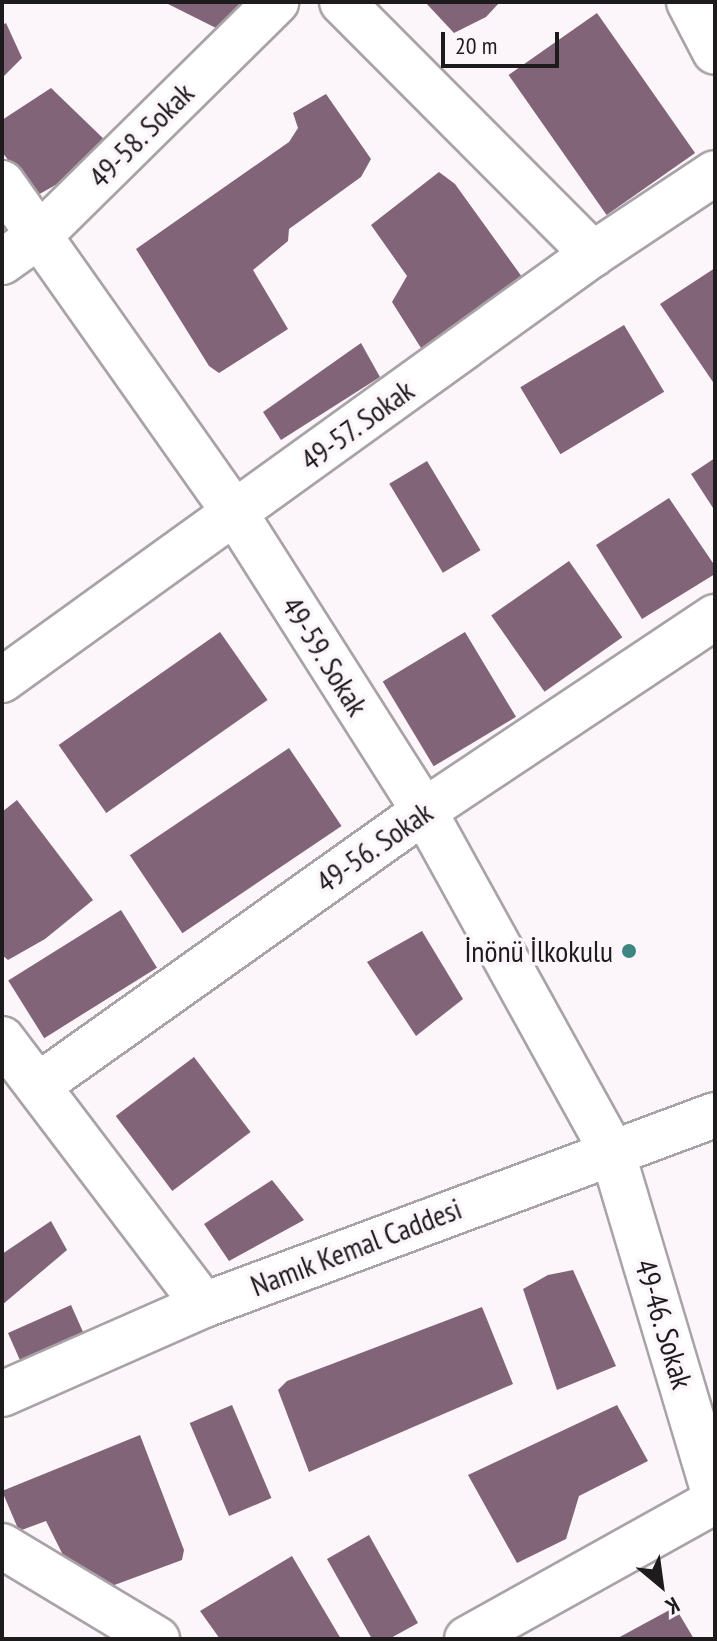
<!DOCTYPE html>
<meta charset="utf-8">
<style>
body{margin:0}
#map{position:relative;width:717px;height:1641px;overflow:hidden;background:#fcf6fa;font-family:"PT Sans Narrow",sans-serif}
div>[style]{position:absolute}
.building>*{inset:0;background:#826478;transform-origin:0 0}
.roads{filter:drop-shadow(2px 0 #a9a3a7) drop-shadow(-2px 0 #a9a3a7) drop-shadow(0 2px #a9a3a7) drop-shadow(0 -2px #a9a3a7)}
.street>*{height:44px;margin:-22px;padding:0 22px;transform-origin:22px;border-radius:22px;background:#fff}
.secondary>*{height:44px;margin:-22px;padding:0 22px;transform-origin:22px;border-radius:22px;background:#fff}
.dots>*{width:22px;height:22px;translate:-50% -50%;box-sizing:border-box;border:4px solid #fcf6fa;border-radius:50%}
span{translate:-50% -50%;white-space:nowrap;text-align:center;line-height:1.15;-webkit-text-stroke:7px #fcf6fa;paint-order:stroke}
.street-label{font-size:30px;color:#1e1b1d}
.poi-label{font-size:30px;color:#1e1b1d}
.right{translate:-100% -50%;text-align:right}
.frame{position:absolute;inset:0;border:4px solid #1e1b1d;pointer-events:none}
.north{position:absolute;left:621px;top:1545px;width:80px;height:80px;-webkit-text-stroke:6px #fcf6fa;paint-order:stroke;rotate:151deg;font-size:22px;font-weight:700;line-height:32px;text-align:center;color:#1e1b1d}
.north::after{content:'';display:block;margin:auto;width:28px;height:36px;background:#1e1b1d;clip-path:polygon(50% 0,100% 100%,50% 72%,0 100%)}
.scale{position:absolute;left:441px;top:32px;width:118px;height:36px;box-sizing:border-box;border:4px solid #1e1b1d;border-top:0;padding-left:10px;font-size:24px;line-height:28px;white-space:nowrap;color:#1e1b1d;-webkit-text-stroke:6px #fcf6fa;paint-order:stroke}
</style>
<div id="map">
<div class="building">
<i style="clip-path:polygon(164px 2px,237px 2px,240px 5px,237px 17px,220px 30px)"></i>
<i style="clip-path:polygon(425px 2px,500px 2px,486px 17px,454px 33px)"></i>
<i style="left:597px;top:13px;width:171px;height:108px;rotate:55deg"></i>
<i style="clip-path:polygon(6px 23px,22px 58px,2px 78px,2px 25px)"></i>
<i style="clip-path:polygon(51px 88px,110px 145px,84px 169px,36px 196px,2px 152px,2px 120px)"></i>
<i style="clip-path:polygon(326px 94px,371px 159px,361px 177px,289px 229px,288px 241px,253px 270px,288px 329px,219px 373px,209px 366px,136px 249px,289px 142px,298px 128px,293px 113px)"></i>
<i style="clip-path:polygon(439px 172px,455px 184px,522px 277px,468px 324px,421px 348px,392px 302px,407px 276px,371px 225px)"></i>
<i style="clip-path:polygon(715px 268px,715px 385px,660px 304px)"></i>
<i style="left:624px;top:325px;width:78px;height:121px;rotate:59deg"></i>
<i style="clip-path:polygon(361px 343px,380px 377px,281px 440px,263px 412px)"></i>
<i style="clip-path:polygon(715px 458px,715px 511px,691px 474px)"></i>
<i style="left:427px;top:461px;width:104px;height:44px;rotate:59deg"></i>
<i style="clip-path:polygon(669px 498px,715px 566px,715px 574px,642px 619px,596px 545px)"></i>
<i style="left:569px;top:561px;width:93px;height:95px;rotate:55deg"></i>
<i style="left:220px;top:632px;width:83px;height:197px;rotate:55deg"></i>
<i style="left:465px;top:632px;width:99px;height:96px;rotate:59deg"></i>
<i style="left:289px;top:748px;width:94px;height:192px;rotate:56deg"></i>
<i style="clip-path:polygon(17px 800px,93px 900px,45px 939px,8px 960px,2px 955px,2px 812px)"></i>
<i style="left:121px;top:910px;width:68px;height:133px;rotate:58deg"></i>
<i style="clip-path:polygon(422px 931px,463px 999px,416px 1036px,367px 962px)"></i>
<i style="left:194px;top:1057px;width:94px;height:98px;rotate:53deg"></i>
<i style="clip-path:polygon(272px 1180px,304px 1220px,229px 1261px,204px 1224px)"></i>
<i style="clip-path:polygon(51px 1221px,67px 1250px,2px 1305px,2px 1254px)"></i>
<i style="clip-path:polygon(573px 1270px,616px 1366px,557px 1390px,523px 1289px,548px 1275px)"></i>
<i style="left:71px;top:1305px;width:34px;height:69px;rotate:66deg"></i>
<i style="clip-path:polygon(482px 1307px,513px 1384px,309px 1472px,278px 1390px,287px 1381px)"></i>
<i style="left:232px;top:1405px;width:101px;height:46px;rotate:67deg"></i>
<i style="clip-path:polygon(617px 1405px,648px 1461px,579px 1496px,566px 1539px,517px 1563px,468px 1475px)"></i>
<i style="clip-path:polygon(140px 1435px,184px 1550px,182px 1560px,109px 1587px,63px 1555px,46px 1521px,19px 1531px,2px 1491px)"></i>
<i style="clip-path:polygon(369px 1535px,418px 1623px,389px 1639px,372px 1639px,327px 1559px)"></i>
<i style="clip-path:polygon(292px 1556px,341px 1639px,220px 1639px,200px 1611px)"></i>
<i style="clip-path:polygon(675px 1607px,694px 1639px,616px 1639px)"></i>
</div>
<div class="roads">
<div class="street">
<i style="left:342px;top:2px;width:356px;rotate:45.1deg"></i>
<i style="left:2px;top:183px;width:404px;rotate:54.8deg"></i>
<i style="left:235px;top:513px;width:353px;rotate:57.6deg"></i>
<i style="left:424px;top:811px;width:389px;rotate:61.1deg"></i>
<i style="left:612px;top:1151px;width:361px;rotate:73.4deg"></i>
<i style="left:2px;top:262px;width:47px;rotate:-35.4deg"></i>
<i style="left:40px;top:235px;width:332px;rotate:-44.6deg"></i>
<i style="left:2px;top:680px;width:729px;rotate:-35.78deg"></i>
<i style="left:593px;top:254px;width:146px;rotate:-33.6deg"></i>
<i style="left:2px;top:1039px;width:334px;rotate:52.8deg"></i>
<i style="left:39px;top:1085px;width:473px;rotate:-35.4deg"></i>
<i style="left:424px;top:811px;width:350px;rotate:-33.7deg"></i>
<i style="left:2px;top:1394px;width:221px;rotate:-23.8deg"></i>
<i style="left:204px;top:1305px;width:545px;rotate:-20.4deg"></i>
<i style="left:2px;top:1546px;width:181px;rotate:31deg"></i>
<i style="left:467px;top:1639px;width:284px;rotate:-29.1deg"></i>
</div>
<div class="secondary">
<i style="left:689px;top:2px;width:56px;rotate:62.5deg"></i>
</div>
</div>
<div class="dots">
<i style="left:629px;top:951px;background:#3d8580"></i>
</div>
<div class="street-label">
<span style="left:141px;top:135px;rotate:-45deg">49-58. Sokak</span>
<span style="left:357px;top:425px;rotate:-36deg">49-57. Sokak</span>
<span style="left:325px;top:656px;rotate:58deg">49-59. Sokak</span>
<span style="left:374px;top:847px;rotate:-35deg">49-56. Sokak</span>
<span style="left:356px;top:1247px;rotate:-21deg">Namık Kemal Caddesi</span>
<span style="left:664px;top:1324px;rotate:73deg">49-46. Sokak</span>
</div>
<div class="poi-label">
<span class="right" style="left:613px;top:951px">İnönü İlkokulu</span>
</div>
<div class="frame"></div>
<div class="north">K</div>
<div class="scale">20 m</div>
</div>
